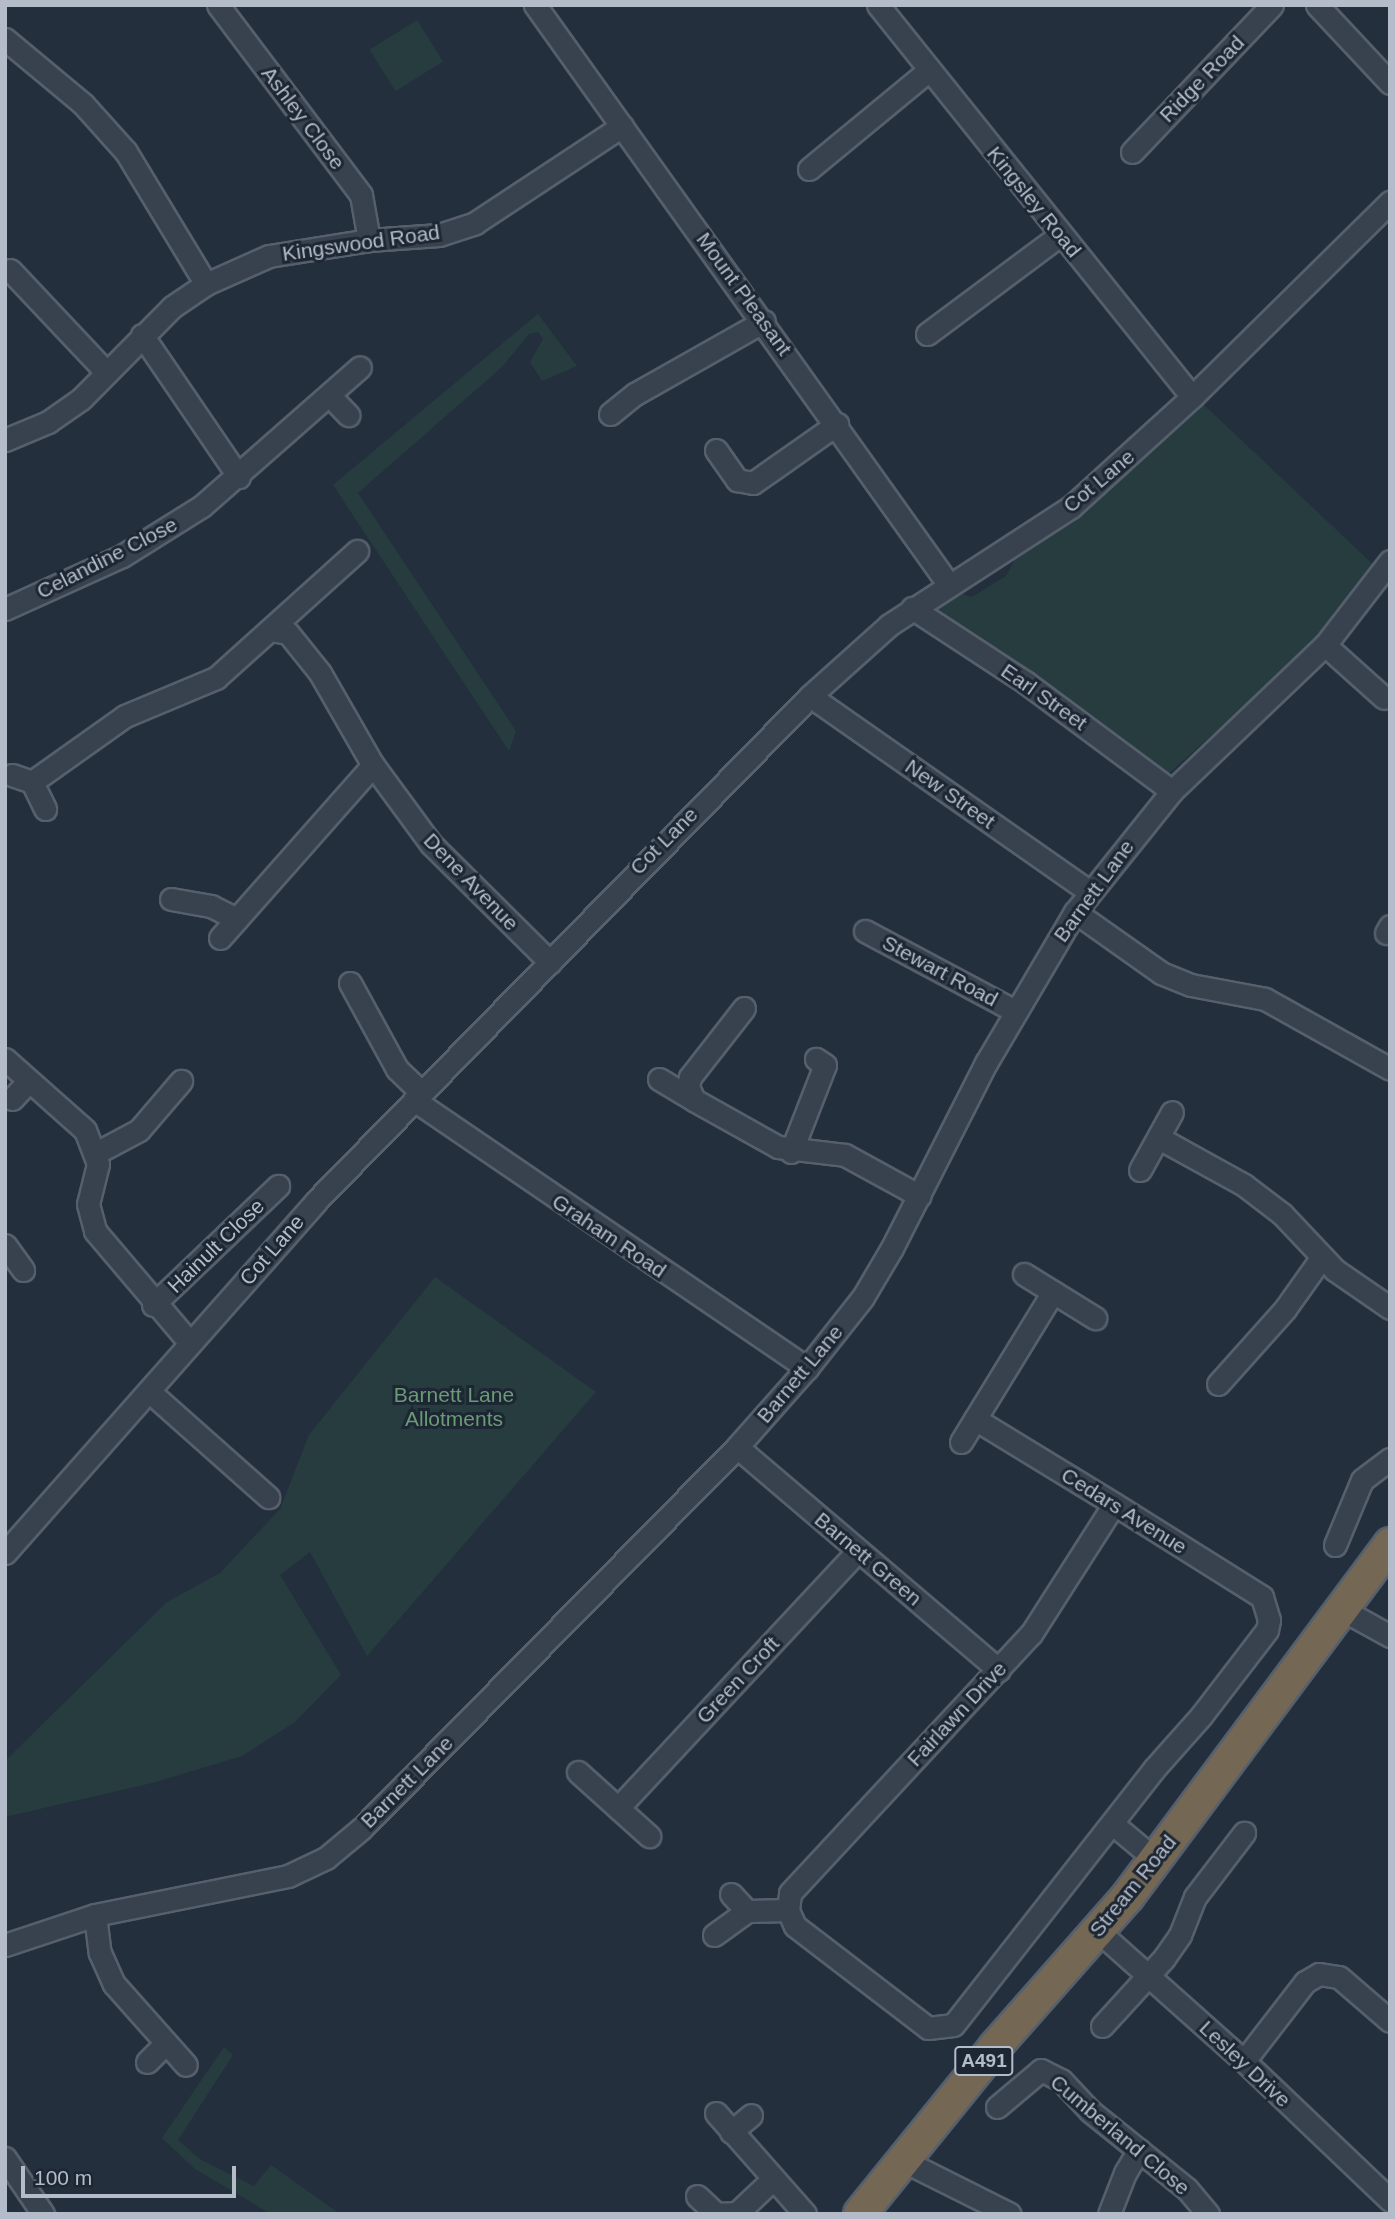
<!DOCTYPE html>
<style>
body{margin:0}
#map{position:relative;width:1395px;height:2219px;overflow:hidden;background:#242f3e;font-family:Helvetica,sans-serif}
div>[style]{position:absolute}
.green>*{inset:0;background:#263c3f;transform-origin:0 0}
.roads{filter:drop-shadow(2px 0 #565f6c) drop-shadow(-2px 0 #565f6c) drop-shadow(0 2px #565f6c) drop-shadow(0 -2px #565f6c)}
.minor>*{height:21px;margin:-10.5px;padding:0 10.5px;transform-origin:10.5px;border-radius:10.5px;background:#38414e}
.highway>*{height:32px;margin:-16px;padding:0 16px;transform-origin:16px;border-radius:16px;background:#746855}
span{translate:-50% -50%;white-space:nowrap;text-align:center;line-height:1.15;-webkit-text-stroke:6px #1d2633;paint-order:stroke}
.shield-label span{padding:2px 5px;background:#1d2633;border:2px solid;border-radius:5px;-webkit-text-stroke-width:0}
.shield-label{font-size:19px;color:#b4bcc9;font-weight:700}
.street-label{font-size:21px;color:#b4bcc9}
.park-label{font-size:21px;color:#6b9a76}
.frame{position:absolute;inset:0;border:7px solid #b4bcc9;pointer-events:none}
.scale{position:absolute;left:21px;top:2166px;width:215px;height:32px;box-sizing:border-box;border:4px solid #b4bcc9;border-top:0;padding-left:9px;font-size:21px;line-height:24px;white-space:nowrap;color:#b4bcc9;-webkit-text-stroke:5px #1d2633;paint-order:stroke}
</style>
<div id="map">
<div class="green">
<i style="left:417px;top:20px;width:49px;height:56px;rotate:58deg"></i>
<i style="clip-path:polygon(538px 314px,577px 366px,542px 381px,530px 362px,543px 339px,538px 332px,529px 334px,502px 367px,358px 493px,516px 731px,509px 751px,333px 485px)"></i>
<i style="clip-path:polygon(1203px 404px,1378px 569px,1336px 624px,1166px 776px,929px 609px,957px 592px,972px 597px,1006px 576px,1018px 554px,1079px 513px)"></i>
<i style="clip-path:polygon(435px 1277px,596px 1392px,367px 1656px,310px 1552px,280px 1575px,341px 1675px,295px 1722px,242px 1756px,152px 1783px,5px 1817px,5px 1761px,167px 1602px,220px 1573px,280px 1509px,309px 1435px)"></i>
<i style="clip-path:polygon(224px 2047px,233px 2055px,178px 2140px,201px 2160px,254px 2186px,271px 2165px,340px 2214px,271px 2214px,195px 2169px,162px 2138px)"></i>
</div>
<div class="roads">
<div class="minor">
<i style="left:218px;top:5px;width:238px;rotate:53deg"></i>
<i style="left:361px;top:195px;width:46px;rotate:79.9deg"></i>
<i style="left:535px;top:5px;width:713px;rotate:54.48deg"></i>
<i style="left:878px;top:5px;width:502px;rotate:51.3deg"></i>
<i style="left:1317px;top:5px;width:107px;rotate:46.9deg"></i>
<i style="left:5px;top:39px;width:102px;rotate:39.8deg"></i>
<i style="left:83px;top:104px;width:64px;rotate:48.1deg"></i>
<i style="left:126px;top:152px;width:154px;rotate:58.8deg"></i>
<i style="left:1132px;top:152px;width:203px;rotate:-46.4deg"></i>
<i style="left:809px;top:169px;width:156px;rotate:-39.5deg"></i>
<i style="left:10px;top:270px;width:141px;rotate:46.7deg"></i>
<i style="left:927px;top:334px;width:166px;rotate:-36.7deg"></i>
<i style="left:142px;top:335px;width:172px;rotate:55.7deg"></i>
<i style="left:329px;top:395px;width:28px;rotate:46deg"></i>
<i style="left:610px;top:414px;width:32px;rotate:-39deg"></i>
<i style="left:635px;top:394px;width:148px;rotate:-29.5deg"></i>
<i style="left:5px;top:440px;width:47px;rotate:-22.7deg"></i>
<i style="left:48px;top:422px;width:40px;rotate:-34.9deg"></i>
<i style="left:81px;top:399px;width:129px;rotate:-45.3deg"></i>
<i style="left:172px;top:307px;width:41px;rotate:-34.1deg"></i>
<i style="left:206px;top:284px;width:69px;rotate:-24deg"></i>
<i style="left:269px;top:256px;width:101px;rotate:-9.1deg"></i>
<i style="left:369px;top:240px;width:70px;rotate:-4.1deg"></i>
<i style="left:439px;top:235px;width:38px;rotate:-18deg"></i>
<i style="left:475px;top:223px;width:176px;rotate:-33.4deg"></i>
<i style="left:716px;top:450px;width:37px;rotate:55deg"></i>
<i style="left:737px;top:480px;width:16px;rotate:11deg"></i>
<i style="left:753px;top:483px;width:103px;rotate:-35.1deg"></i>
<i style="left:912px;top:608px;width:135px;rotate:33.2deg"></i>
<i style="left:1025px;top:682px;width:183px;rotate:36.6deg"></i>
<i style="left:5px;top:609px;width:128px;rotate:-24.4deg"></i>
<i style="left:122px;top:556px;width:94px;rotate:-32deg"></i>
<i style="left:202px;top:506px;width:210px;rotate:-41.3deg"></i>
<i style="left:270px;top:630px;width:18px;rotate:9deg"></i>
<i style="left:288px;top:633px;width:51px;rotate:51.3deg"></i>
<i style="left:320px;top:673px;width:106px;rotate:60.1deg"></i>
<i style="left:373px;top:765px;width:98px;rotate:53.7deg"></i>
<i style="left:431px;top:844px;width:168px;rotate:44.8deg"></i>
<i style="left:1325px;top:645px;width:79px;rotate:41.9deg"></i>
<i style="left:810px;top:696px;width:342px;rotate:35deg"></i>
<i style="left:12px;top:775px;width:21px;rotate:19deg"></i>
<i style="left:32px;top:782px;width:114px;rotate:-35.4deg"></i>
<i style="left:125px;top:716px;width:99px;rotate:-22.7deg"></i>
<i style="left:216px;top:678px;width:190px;rotate:-42deg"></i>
<i style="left:32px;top:782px;width:30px;rotate:64deg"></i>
<i style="left:171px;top:899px;width:41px;rotate:9.9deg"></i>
<i style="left:211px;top:906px;width:29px;rotate:27deg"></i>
<i style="left:1075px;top:912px;width:105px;rotate:35.3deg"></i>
<i style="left:1161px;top:973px;width:32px;rotate:22deg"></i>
<i style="left:1191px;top:985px;width:75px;rotate:10.7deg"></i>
<i style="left:1265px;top:999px;width:143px;rotate:29.2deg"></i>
<i style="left:865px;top:931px;width:170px;rotate:28.1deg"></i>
<i style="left:1386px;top:933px;width:8px;rotate:-60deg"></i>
<i style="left:220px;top:938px;width:231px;rotate:-48.5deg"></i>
<i style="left:350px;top:983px;width:98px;rotate:61.3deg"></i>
<i style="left:397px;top:1069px;width:33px;rotate:44deg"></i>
<i style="left:744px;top:1008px;width:88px;rotate:128deg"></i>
<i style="left:690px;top:1077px;width:10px;rotate:101deg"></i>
<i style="left:688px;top:1087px;width:14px;rotate:65deg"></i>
<i style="left:694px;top:1100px;width:96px;rotate:29.2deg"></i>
<i style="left:778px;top:1147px;width:67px;rotate:6.8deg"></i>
<i style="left:845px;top:1155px;width:85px;rotate:28.7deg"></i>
<i style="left:5px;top:1059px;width:107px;rotate:41.6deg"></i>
<i style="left:85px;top:1130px;width:36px;rotate:69deg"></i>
<i style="left:98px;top:1164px;width:41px;rotate:104deg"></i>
<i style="left:88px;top:1204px;width:28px;rotate:75deg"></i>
<i style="left:95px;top:1231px;width:147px;rotate:49.7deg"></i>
<i style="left:659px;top:1079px;width:41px;rotate:31deg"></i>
<i style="left:12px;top:1099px;width:25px;rotate:-47deg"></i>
<i style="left:414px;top:1100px;width:476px;rotate:34.3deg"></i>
<i style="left:1159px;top:1138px;width:97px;rotate:28.9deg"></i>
<i style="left:1244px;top:1185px;width:48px;rotate:37.3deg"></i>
<i style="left:1282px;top:1214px;width:77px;rotate:46.6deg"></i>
<i style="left:1335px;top:1270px;width:67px;rotate:34.6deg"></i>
<i style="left:791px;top:1152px;width:93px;rotate:-68.7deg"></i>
<i style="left:825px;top:1065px;width:11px;rotate:-146deg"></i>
<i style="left:96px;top:1153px;width:49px;rotate:-28.1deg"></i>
<i style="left:139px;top:1130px;width:65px;rotate:-49.4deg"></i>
<i style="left:1140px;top:1170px;width:66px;rotate:-61.1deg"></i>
<i style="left:5px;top:1245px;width:31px;rotate:54deg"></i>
<i style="left:1024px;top:1274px;width:84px;rotate:31.8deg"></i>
<i style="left:153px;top:1305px;width:173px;rotate:-43.6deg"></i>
<i style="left:1218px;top:1384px;width:101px;rotate:-48.2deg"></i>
<i style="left:1285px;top:1309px;width:64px;rotate:-54.6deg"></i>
<i style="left:151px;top:1393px;width:157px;rotate:41.6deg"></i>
<i style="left:975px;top:1419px;width:163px;rotate:31.4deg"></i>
<i style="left:1114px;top:1504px;width:175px;rotate:32.1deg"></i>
<i style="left:1262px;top:1597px;width:24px;rotate:73deg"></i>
<i style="left:1269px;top:1620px;width:10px;rotate:101deg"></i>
<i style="left:1267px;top:1630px;width:108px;rotate:127.5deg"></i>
<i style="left:1201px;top:1716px;width:71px;rotate:131.6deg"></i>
<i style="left:1154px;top:1769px;width:325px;rotate:128.1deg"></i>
<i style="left:953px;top:2025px;width:25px;rotate:173deg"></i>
<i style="left:928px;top:2028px;width:168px;rotate:-142.5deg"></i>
<i style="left:795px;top:1926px;width:17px;rotate:-114deg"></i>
<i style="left:788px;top:1910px;width:17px;rotate:-83deg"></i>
<i style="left:790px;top:1893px;width:354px;rotate:-47.1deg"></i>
<i style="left:1031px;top:1634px;width:154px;rotate:-57.4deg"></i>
<i style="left:961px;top:1442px;width:176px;rotate:-58.5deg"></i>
<i style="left:737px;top:1447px;width:344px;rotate:40.4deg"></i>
<i style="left:1335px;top:1545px;width:70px;rotate:-67.4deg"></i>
<i style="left:1362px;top:1480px;width:35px;rotate:-37deg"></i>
<i style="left:5px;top:1553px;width:470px;rotate:-48.5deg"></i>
<i style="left:316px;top:1201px;width:706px;rotate:-45.63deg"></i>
<i style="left:810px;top:696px;width:106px;rotate:-41.9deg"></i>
<i style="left:889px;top:625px;width:217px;rotate:-33deg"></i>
<i style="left:1071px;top:507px;width:164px;rotate:-42.3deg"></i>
<i style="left:1192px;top:397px;width:278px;rotate:-44.6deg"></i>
<i style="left:1343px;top:1610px;width:54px;rotate:29deg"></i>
<i style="left:578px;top:1772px;width:96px;rotate:42deg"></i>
<i style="left:618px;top:1808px;width:352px;rotate:-47deg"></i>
<i style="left:1114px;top:1825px;width:55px;rotate:39.8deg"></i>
<i style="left:731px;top:1894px;width:23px;rotate:47deg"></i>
<i style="left:95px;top:1915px;width:38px;rotate:83deg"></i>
<i style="left:100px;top:1953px;width:34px;rotate:66deg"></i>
<i style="left:114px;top:1984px;width:108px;rotate:48.4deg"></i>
<i style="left:1098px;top:1931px;width:195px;rotate:41.7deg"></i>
<i style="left:1244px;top:2061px;width:202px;rotate:43.6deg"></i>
<i style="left:714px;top:1935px;width:41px;rotate:-36deg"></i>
<i style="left:747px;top:1911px;width:41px;rotate:-1.4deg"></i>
<i style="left:5px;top:1945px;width:95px;rotate:-18.4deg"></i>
<i style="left:95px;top:1915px;width:197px;rotate:-11.4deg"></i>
<i style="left:288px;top:1876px;width:42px;rotate:-25.3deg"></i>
<i style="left:326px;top:1858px;width:47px;rotate:-39.8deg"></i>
<i style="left:362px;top:1828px;width:535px;rotate:-45.45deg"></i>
<i style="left:737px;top:1447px;width:106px;rotate:-48.5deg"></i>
<i style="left:807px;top:1368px;width:90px;rotate:-51.7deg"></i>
<i style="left:863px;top:1297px;width:57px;rotate:-59.4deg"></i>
<i style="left:892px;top:1248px;width:208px;rotate:-63.1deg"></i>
<i style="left:986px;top:1063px;width:175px;rotate:-59.5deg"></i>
<i style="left:1075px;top:912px;width:155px;rotate:-51.3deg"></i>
<i style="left:1172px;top:791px;width:211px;rotate:-43.7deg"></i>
<i style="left:1325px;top:645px;width:106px;rotate:-52.3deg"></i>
<i style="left:1102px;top:2026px;width:92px;rotate:-47.6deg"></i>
<i style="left:1164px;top:1958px;width:28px;rotate:-55deg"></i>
<i style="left:1180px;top:1935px;width:41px;rotate:-68.5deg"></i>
<i style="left:1195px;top:1897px;width:81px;rotate:-52.6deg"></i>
<i style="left:1244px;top:2061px;width:100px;rotate:-52.3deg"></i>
<i style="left:1305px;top:1982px;width:16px;rotate:-30deg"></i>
<i style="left:1319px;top:1974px;width:20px;rotate:9deg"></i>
<i style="left:1339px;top:1977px;width:67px;rotate:40.8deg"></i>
<i style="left:147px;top:2062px;width:25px;rotate:-45deg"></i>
<i style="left:997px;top:2107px;width:57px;rotate:-40.1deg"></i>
<i style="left:1041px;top:2070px;width:22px;rotate:27deg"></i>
<i style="left:1061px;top:2080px;width:42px;rotate:46.9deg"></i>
<i style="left:1090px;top:2111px;width:124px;rotate:38.8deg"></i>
<i style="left:1187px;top:2189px;width:33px;rotate:50deg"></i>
<i style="left:716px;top:2113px;width:135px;rotate:48.6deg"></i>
<i style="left:731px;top:2132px;width:26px;rotate:-40deg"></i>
<i style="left:5px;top:2158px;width:68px;rotate:55.8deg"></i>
<i style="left:906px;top:2162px;width:116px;rotate:26.6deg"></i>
<i style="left:697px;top:2196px;width:23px;rotate:43deg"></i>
<i style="left:712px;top:2214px;width:25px;rotate:-2deg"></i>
<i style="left:737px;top:2213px;width:50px;rotate:-43.4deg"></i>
<i style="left:1109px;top:2214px;width:44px;rotate:-68.7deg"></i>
<i style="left:1125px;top:2173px;width:27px;rotate:-59deg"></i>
</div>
<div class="highway">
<i style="left:860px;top:2214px;width:215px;rotate:-51deg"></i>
<i style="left:995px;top:2047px;width:201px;rotate:-48.6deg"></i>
<i style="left:1128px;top:1896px;width:439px;rotate:-53.3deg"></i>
</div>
</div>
<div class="shield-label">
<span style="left:984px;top:2061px">A491</span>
</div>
<div class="street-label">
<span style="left:1202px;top:79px;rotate:-46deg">Ridge Road</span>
<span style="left:303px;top:118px;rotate:53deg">Ashley Close</span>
<span style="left:1034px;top:202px;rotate:51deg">Kingsley Road</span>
<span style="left:361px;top:243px;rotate:-8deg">Kingswood Road</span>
<span style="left:744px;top:294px;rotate:54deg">Mount Pleasant</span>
<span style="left:1099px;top:481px;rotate:-40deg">Cot Lane</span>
<span style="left:107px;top:558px;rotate:-27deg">Celandine Close</span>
<span style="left:1044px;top:697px;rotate:35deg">Earl Street</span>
<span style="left:950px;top:794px;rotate:35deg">New Street</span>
<span style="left:664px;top:841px;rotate:-45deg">Cot Lane</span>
<span style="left:471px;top:882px;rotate:46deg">Dene Avenue</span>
<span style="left:1094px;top:891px;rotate:-54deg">Barnett Lane</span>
<span style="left:940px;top:971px;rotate:28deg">Stewart Road</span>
<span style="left:609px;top:1236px;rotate:34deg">Graham Road</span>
<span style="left:216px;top:1246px;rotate:-44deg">Hainult Close</span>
<span style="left:272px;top:1250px;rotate:-49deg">Cot Lane</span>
<span style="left:800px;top:1374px;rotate:-50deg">Barnett Lane</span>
<span style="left:1124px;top:1511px;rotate:32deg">Cedars Avenue</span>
<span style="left:868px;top:1559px;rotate:40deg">Barnett Green</span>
<span style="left:738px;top:1680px;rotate:-47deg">Green Croft</span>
<span style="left:957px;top:1714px;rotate:-47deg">Fairlawn Drive</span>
<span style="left:407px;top:1782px;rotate:-45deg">Barnett Lane</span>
<span style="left:1133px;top:1886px;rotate:-51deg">Stream Road</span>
<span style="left:1245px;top:2064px;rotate:43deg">Lesley Drive</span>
<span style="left:1120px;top:2135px;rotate:40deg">Cumberland Close</span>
</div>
<div class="park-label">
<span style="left:454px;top:1407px">Barnett Lane<br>Allotments</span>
</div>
<div class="frame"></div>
<div class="scale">100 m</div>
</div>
